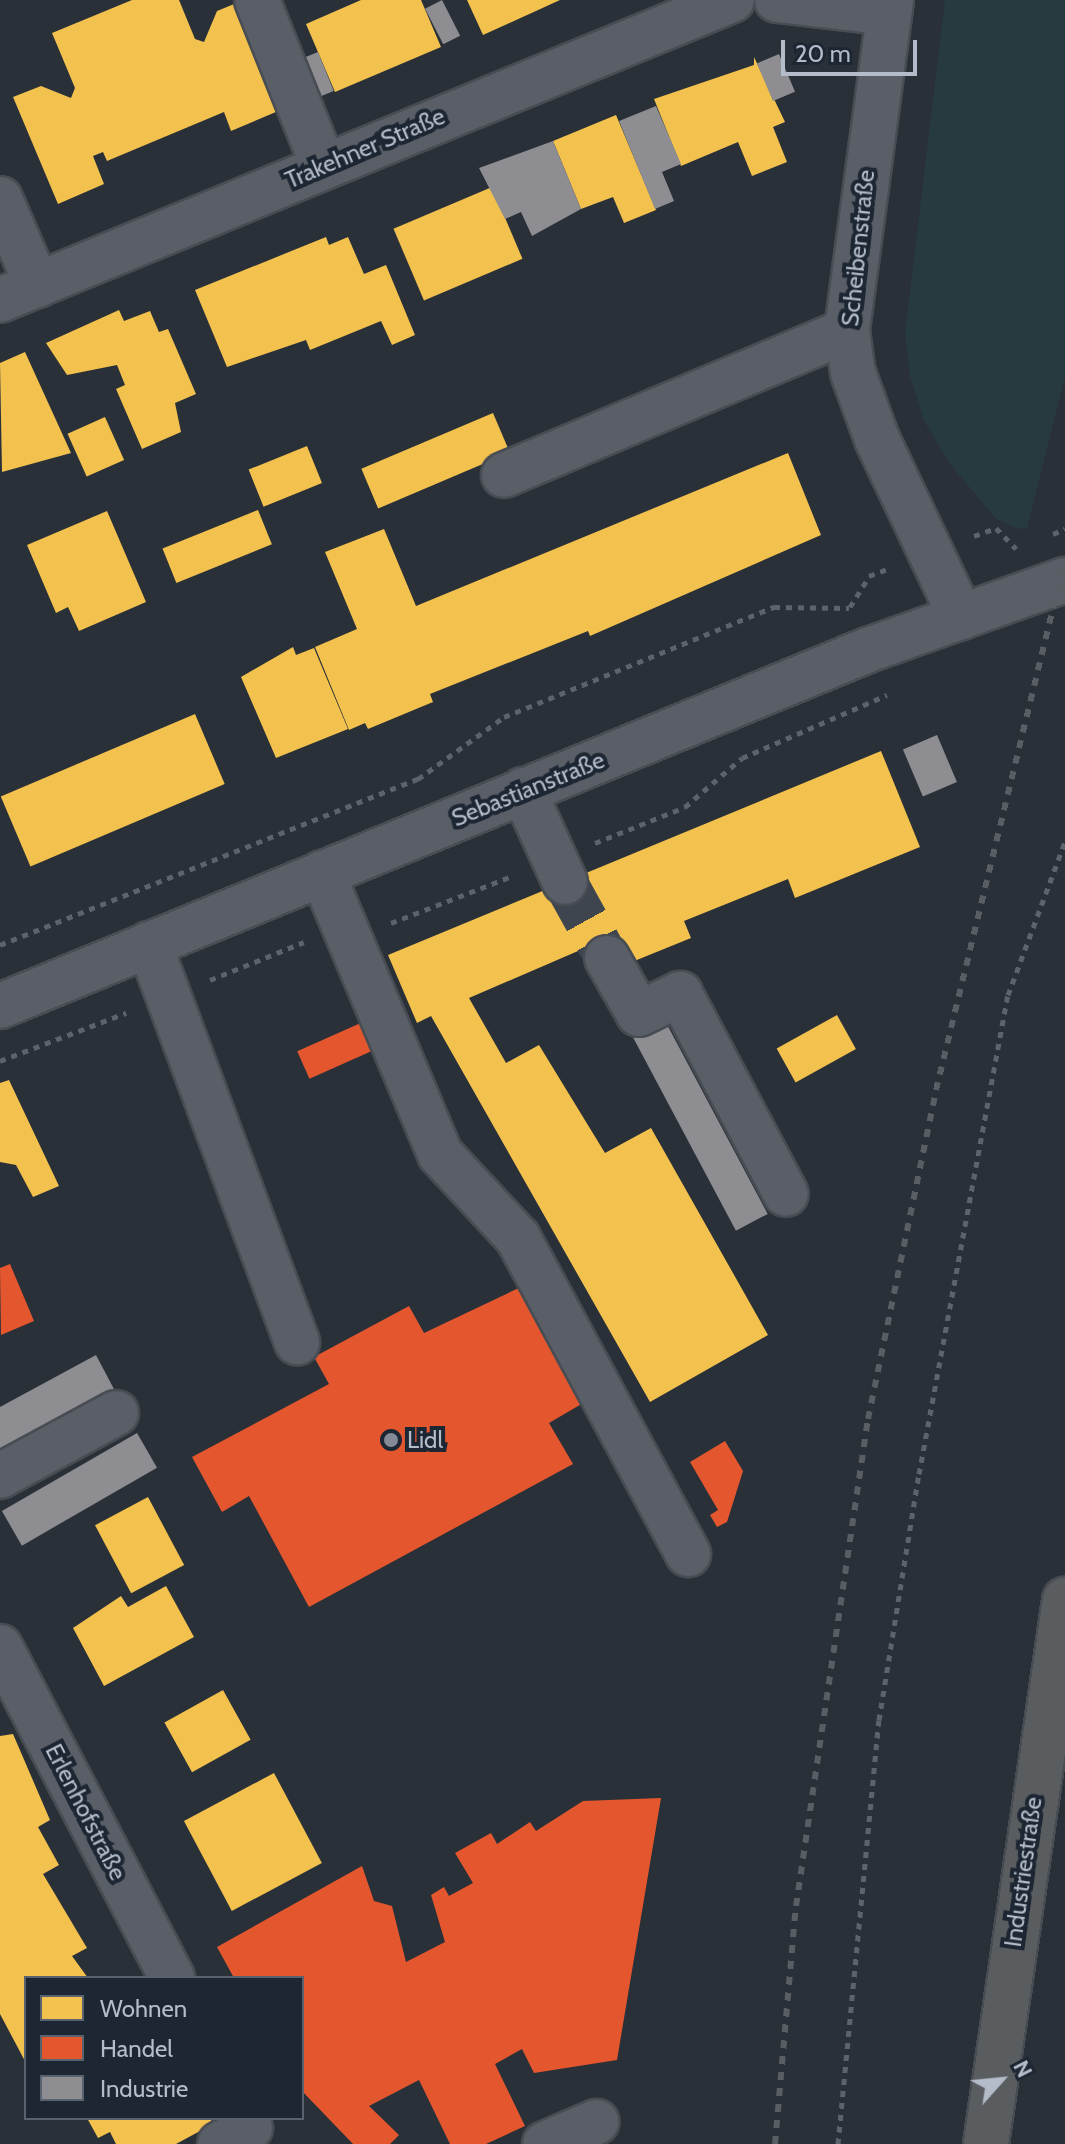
<!DOCTYPE html>
<meta charset="utf-8">
<style>
body{margin:0}
#map{position:relative;width:1065px;height:2144px;overflow:hidden;background:#2a3038;font-family:Cabin,sans-serif}
div>[style]{position:absolute}
.green>*{inset:0;background:#273a3e}
.homes>*{inset:0;background:#f2c14e;transform-origin:0 0}
.shops>*{inset:0;background:#e4572e;transform-origin:0 0}
.industry>*{inset:0;background:#8d8d92;transform-origin:0 0}
.minor-tunnel>*{height:44px;margin-top:-22px;transform-origin:0;background:repeating-linear-gradient(90deg,#3f454e 0 44px,transparent 0 66px)}
.path>*{height:5px;margin-top:-2.5px;transform-origin:0;background:repeating-linear-gradient(90deg,#5d636a 0 6px,transparent 0 12px)}
.roads{filter:drop-shadow(2px 0 #484c53) drop-shadow(-2px 0 #484c53) drop-shadow(0 2px #484c53) drop-shadow(0 -2px #484c53)}
.minor>*{height:44px;margin:-22px;padding:0 22px;transform-origin:22px;border-radius:22px;background:#5a5e66}
.highway>*{height:44px;margin:-22px;padding:0 22px;transform-origin:22px;border-radius:22px;background:#5a5d60}
.rail>*{height:6px;margin-top:-3px;transform-origin:0;background:repeating-linear-gradient(90deg,#595d64 0 8px,transparent 0 16px)}
.dots>*{width:22px;height:22px;translate:-50% -50%;box-sizing:border-box;border:4px solid #1d2633;border-radius:50%}
span{translate:-50% -50%;white-space:nowrap;text-align:center;line-height:1.15;-webkit-text-stroke:8px #1d2633;paint-order:stroke}
.street-label{font-size:24px;color:#b4bcc9}
.poi-label{font-size:24px;color:#b4bcc9}
.left{translate:0 -50%;text-align:left}
.legend{position:absolute;left:24px;top:1976px;width:280px;height:144px;box-sizing:border-box;background:#1d2633;border:2px solid #59626f;margin:0;padding:10px 14px;list-style:none;font-size:24px;color:#b4bcc9}
.legend li{display:flex;align-items:center;gap:16px;height:40px}
.legend b{width:40px;border:2px solid #59626f}
.north{position:absolute;left:961px;top:2040px;width:80px;height:80px;-webkit-text-stroke:6px #1d2633;paint-order:stroke;rotate:63deg;font-size:22px;font-weight:700;line-height:32px;text-align:center;color:#b4bcc9}
.north::after{content:'';display:block;margin:auto;width:28px;height:36px;background:#b4bcc9;clip-path:polygon(50% 0,100% 100%,50% 72%,0 100%)}
.scale{position:absolute;left:781px;top:40px;width:136px;height:36px;box-sizing:border-box;border:4px solid #b4bcc9;border-top:0;padding-left:10px;font-size:24px;line-height:28px;white-space:nowrap;color:#b4bcc9;-webkit-text-stroke:6px #1d2633;paint-order:stroke}
</style>
<div id="map">
<div class="green">
<i style="clip-path:polygon(945px 0,1065px 0,1065px 376px,1027px 528px,1019px 529px,996px 519px,950px 464px,924px 421px,910px 376px,905px 334px)"></i>
</div>
<div class="homes">
<i style="clip-path:polygon(132px 0,179px 0,195px 39px,204px 42px,217px 11px,244px 0,290px 106px,231px 131px,224px 112px,107px 161px,103px 152px,93px 156px,104px 184px,58px 204px,13px 97px,41px 86px,71px 98px,75px 88px,52px 33px)"></i>
<i style="clip-path:polygon(361px 0,421px 0,441px 47px,335px 92px,306px 24px)"></i>
<i style="clip-path:polygon(467px 0,560px 0,483px 35px)"></i>
<i style="clip-path:polygon(754px 57px,785px 122px,773px 127px,787px 162px,752px 176px,738px 142px,681px 166px,654px 99px,754px 65px)"></i>
<i style="clip-path:polygon(616px 115px,656px 210px,624px 223px,613px 197px,581px 209px,553px 141px)"></i>
<i style="left:492px;top:187px;width:78px;height:107px;rotate:67deg"></i>
<i style="clip-path:polygon(326px 237px,329px 245px,348px 237px,364px 274px,386px 265px,415px 335px,392px 345px,381px 321px,310px 350px,306px 340px,227px 367px,195px 290px)"></i>
<i style="clip-path:polygon(119px 310px,124px 321px,150px 311px,159px 332px,168px 329px,196px 394px,175px 403px,181px 432px,142px 449px,116px 389px,125px 385px,117px 365px,67px 375px,46px 343px)"></i>
<i style="clip-path:polygon(25px 352px,71px 453px,2px 472px,0 363px)"></i>
<i style="left:493px;top:413px;width:43px;height:143px;rotate:67deg"></i>
<i style="left:105px;top:417px;width:47px;height:41px;rotate:66deg"></i>
<i style="left:307px;top:446px;width:40px;height:63px;rotate:68deg"></i>
<i style="clip-path:polygon(788px 453px,821px 535px,590px 636px,588px 631px,430px 694px,433px 702px,368px 729px,365px 723px,349px 730px,315px 647px,357px 629px,325px 552px,384px 529px,416px 606px)"></i>
<i style="left:258px;top:510px;width:37px;height:103px;rotate:68deg"></i>
<i style="clip-path:polygon(107px 511px,146px 602px,79px 631px,68px 607px,56px 613px,27px 545px)"></i>
<i style="clip-path:polygon(293px 647px,296px 655px,314px 648px,348px 729px,276px 758px,241px 677px)"></i>
<i style="left:195px;top:714px;width:76px;height:211px;rotate:67deg"></i>
<i style="clip-path:polygon(881px 751px,920px 847px,795px 898px,788px 879px,684px 921px,691px 938px,627px 964px,594px 963px,585px 948px,469px 998px,506px 1063px,539px 1045px,605px 1153px,651px 1128px,768px 1335px,650px 1402px,431px 1016px,417px 1023px,388px 955px)"></i>
<i style="left:837px;top:1015px;width:39px;height:69px;rotate:61deg"></i>
<i style="clip-path:polygon(9px 1080px,59px 1186px,33px 1197px,16px 1165px,0 1162px,0 1083px)"></i>
<i style="left:148px;top:1497px;width:77px;height:60px;rotate:62deg"></i>
<i style="clip-path:polygon(166px 1586px,194px 1637px,104px 1686px,73px 1628px,121px 1596px,128px 1607px)"></i>
<i style="left:223px;top:1690px;width:57px;height:67px;rotate:61deg"></i>
<i style="clip-path:polygon(13px 1734px,50px 1820px,38px 1827px,59px 1865px,43px 1874px,87px 1948px,72px 1956px,88px 1978px,26px 1978px,26px 2063px,0 2014px,0 1736px)"></i>
<i style="left:274px;top:1773px;width:102px;height:102px;rotate:62deg"></i>
<i style="clip-path:polygon(87px 2118px,210px 2118px,213px 2124px,176px 2144px,116px 2144px,110px 2132px,98px 2138px)"></i>
</div>
<div class="shops">
<i style="left:363px;top:1022px;width:30px;height:72px;rotate:66deg"></i>
<i style="clip-path:polygon(10px 1264px,34px 1321px,1px 1335px,0 1268px)"></i>
<i style="clip-path:polygon(523px 1286px,590px 1399px,549px 1423px,573px 1464px,309px 1607px,249px 1496px,222px 1512px,192px 1457px,329px 1384px,314px 1357px,409px 1306px,424px 1333px)"></i>
<i style="clip-path:polygon(725px 1441px,743px 1471px,727px 1522px,717px 1527px,710px 1515px,718px 1510px,690px 1462px)"></i>
<i style="clip-path:polygon(661px 1798px,617px 2060px,534px 2073px,522px 2049px,495px 2064px,525px 2126px,486px 2144px,450px 2144px,419px 2080px,369px 2106px,399px 2135px,390px 2144px,353px 2144px,302px 2091px,302px 1978px,234px 1978px,217px 1947px,362px 1866px,374px 1901px,392px 1906px,406px 1962px,445px 1942px,431px 1895px,444px 1887px,449px 1896px,473px 1883px,455px 1853px,491px 1833px,497px 1844px,530px 1822px,536px 1831px,583px 1801px)"></i>
</div>
<div class="industry">
<i style="left:442px;top:0;width:40px;height:19px;rotate:63deg"></i>
<i style="left:318px;top:52px;width:42px;height:22px;rotate:68deg"></i>
<i style="left:779px;top:54px;width:41px;height:24px;rotate:67deg"></i>
<i style="clip-path:polygon(656px 106px,681px 164px,662px 172px,674px 201px,655px 209px,619px 121px)"></i>
<i style="clip-path:polygon(553px 141px,581px 209px,532px 236px,521px 212px,505px 219px,479px 168px)"></i>
<i style="left:937px;top:735px;width:51px;height:37px;rotate:67deg"></i>
<i style="left:663px;top:1017px;width:223px;height:36px;rotate:62deg"></i>
<i style="clip-path:polygon(96px 1355px,115px 1391px,0 1453px,0 1407px)"></i>
<i style="left:137px;top:1433px;width:40px;height:156px;rotate:60deg"></i>
</div>
<div class="minor-tunnel">
<i style="left:565px;top:882px;width:87px;rotate:61.1deg"></i>
</div>
<div class="path">
<i style="left:1053px;top:534px;width:13px;rotate:-23deg"></i>
<i style="left:974px;top:536px;width:23px;rotate:-20deg"></i>
<i style="left:996px;top:528px;width:29px;rotate:46deg"></i>
<i style="left:850px;top:607px;width:36px;rotate:-58deg"></i>
<i style="left:869px;top:576px;width:22px;rotate:-21deg"></i>
<i style="left:595px;top:843px;width:97px;rotate:-21.8deg"></i>
<i style="left:685px;top:807px;width:75px;rotate:-40.7deg"></i>
<i style="left:742px;top:758px;width:158px;rotate:-23.5deg"></i>
<i style="left:391px;top:923px;width:130px;rotate:-21.2deg"></i>
<i style="left:0;top:945px;width:450px;rotate:-21.7deg"></i>
<i style="left:418px;top:779px;width:106px;rotate:-35.8deg"></i>
<i style="left:504px;top:717px;width:292px;rotate:-22.2deg"></i>
<i style="left:774px;top:607px;width:75px;rotate:0.8deg"></i>
<i style="left:210px;top:980px;width:101px;rotate:-22deg"></i>
<i style="left:0;top:1061px;width:135px;rotate:-20.9deg"></i>
<i style="left:838px;top:2144px;width:426px;rotate:-84.5deg"></i>
<i style="left:879px;top:1720px;width:249px;rotate:-80.8deg"></i>
<i style="left:919px;top:1474px;width:487px;rotate:-79.5deg"></i>
<i style="left:1008px;top:995px;width:163px;rotate:-69.6deg"></i>
</div>
<div class="roads">
<div class="minor">
<i style="left:257px;top:0;width:178px;rotate:68.2deg"></i>
<i style="left:777px;top:0;width:113px;rotate:6.6deg"></i>
<i style="left:891px;top:0;width:334px;rotate:97.6deg"></i>
<i style="left:847px;top:331px;width:42px;rotate:81.9deg"></i>
<i style="left:853px;top:373px;width:70px;rotate:70deg"></i>
<i style="left:877px;top:439px;width:197px;rotate:64.7deg"></i>
<i style="left:0;top:199px;width:94px;rotate:66.7deg"></i>
<i style="left:0;top:300px;width:791px;rotate:-22.29deg"></i>
<i style="left:504px;top:475px;width:372px;rotate:-22.8deg"></i>
<i style="left:523px;top:790px;width:101px;rotate:65.5deg"></i>
<i style="left:322px;top:873px;width:305px;rotate:67.2deg"></i>
<i style="left:440px;top:1154px;width:115px;rotate:47.1deg"></i>
<i style="left:518px;top:1238px;width:359px;rotate:61.7deg"></i>
<i style="left:149px;top:944px;width:425px;rotate:69.6deg"></i>
<i style="left:607px;top:958px;width:64px;rotate:60.3deg"></i>
<i style="left:639px;top:1014px;width:46px;rotate:-26deg"></i>
<i style="left:680px;top:994px;width:226px;rotate:62.1deg"></i>
<i style="left:0;top:1006px;width:938px;rotate:-22.3deg"></i>
<i style="left:868px;top:650px;width:209px;rotate:-19.6deg"></i>
<i style="left:0;top:1476px;width:132px;rotate:-28.5deg"></i>
<i style="left:0;top:1647px;width:373px;rotate:62.5deg"></i>
<i style="left:220px;top:2144px;width:34px;rotate:-28deg"></i>
<i style="left:545px;top:2144px;width:56px;rotate:-23.3deg"></i>
</div>
<div class="highway">
<i style="left:986px;top:2144px;width:550px;rotate:-81.74deg"></i>
</div>
</div>
<div class="rail">
<i style="left:775px;top:2144px;width:239px;rotate:-85deg"></i>
<i style="left:796px;top:1906px;width:492px;rotate:-81.6deg"></i>
<i style="left:868px;top:1419px;width:336px;rotate:-78.3deg"></i>
<i style="left:936px;top:1090px;width:546px;rotate:-76.35deg"></i>
</div>
<div class="dots">
<i style="left:391px;top:1440px;background:#848b96"></i>
</div>
<div class="street-label">
<span style="left:365px;top:148px;rotate:-23deg">Trakehner Straße</span>
<span style="left:858px;top:248px;rotate:-84deg">Scheibenstraße</span>
<span style="left:528px;top:789px;rotate:-22deg">Sebastianstraße</span>
<span style="left:86px;top:1812px;rotate:63deg">Erlenhofstraße</span>
<span style="left:1023px;top:1872px;rotate:-82deg">Industriestraße</span>
</div>
<div class="poi-label">
<span class="left" style="left:407px;top:1440px">Lidl</span>
</div>
<ul class="legend">
<li><b style="height:22px;background:#f2c14e"></b>Wohnen</li>
<li><b style="height:22px;background:#e4572e"></b>Handel</li>
<li><b style="height:22px;background:#8d8d92"></b>Industrie</li>
</ul>
<div class="north">N</div>
<div class="scale">20 m</div>
</div>
